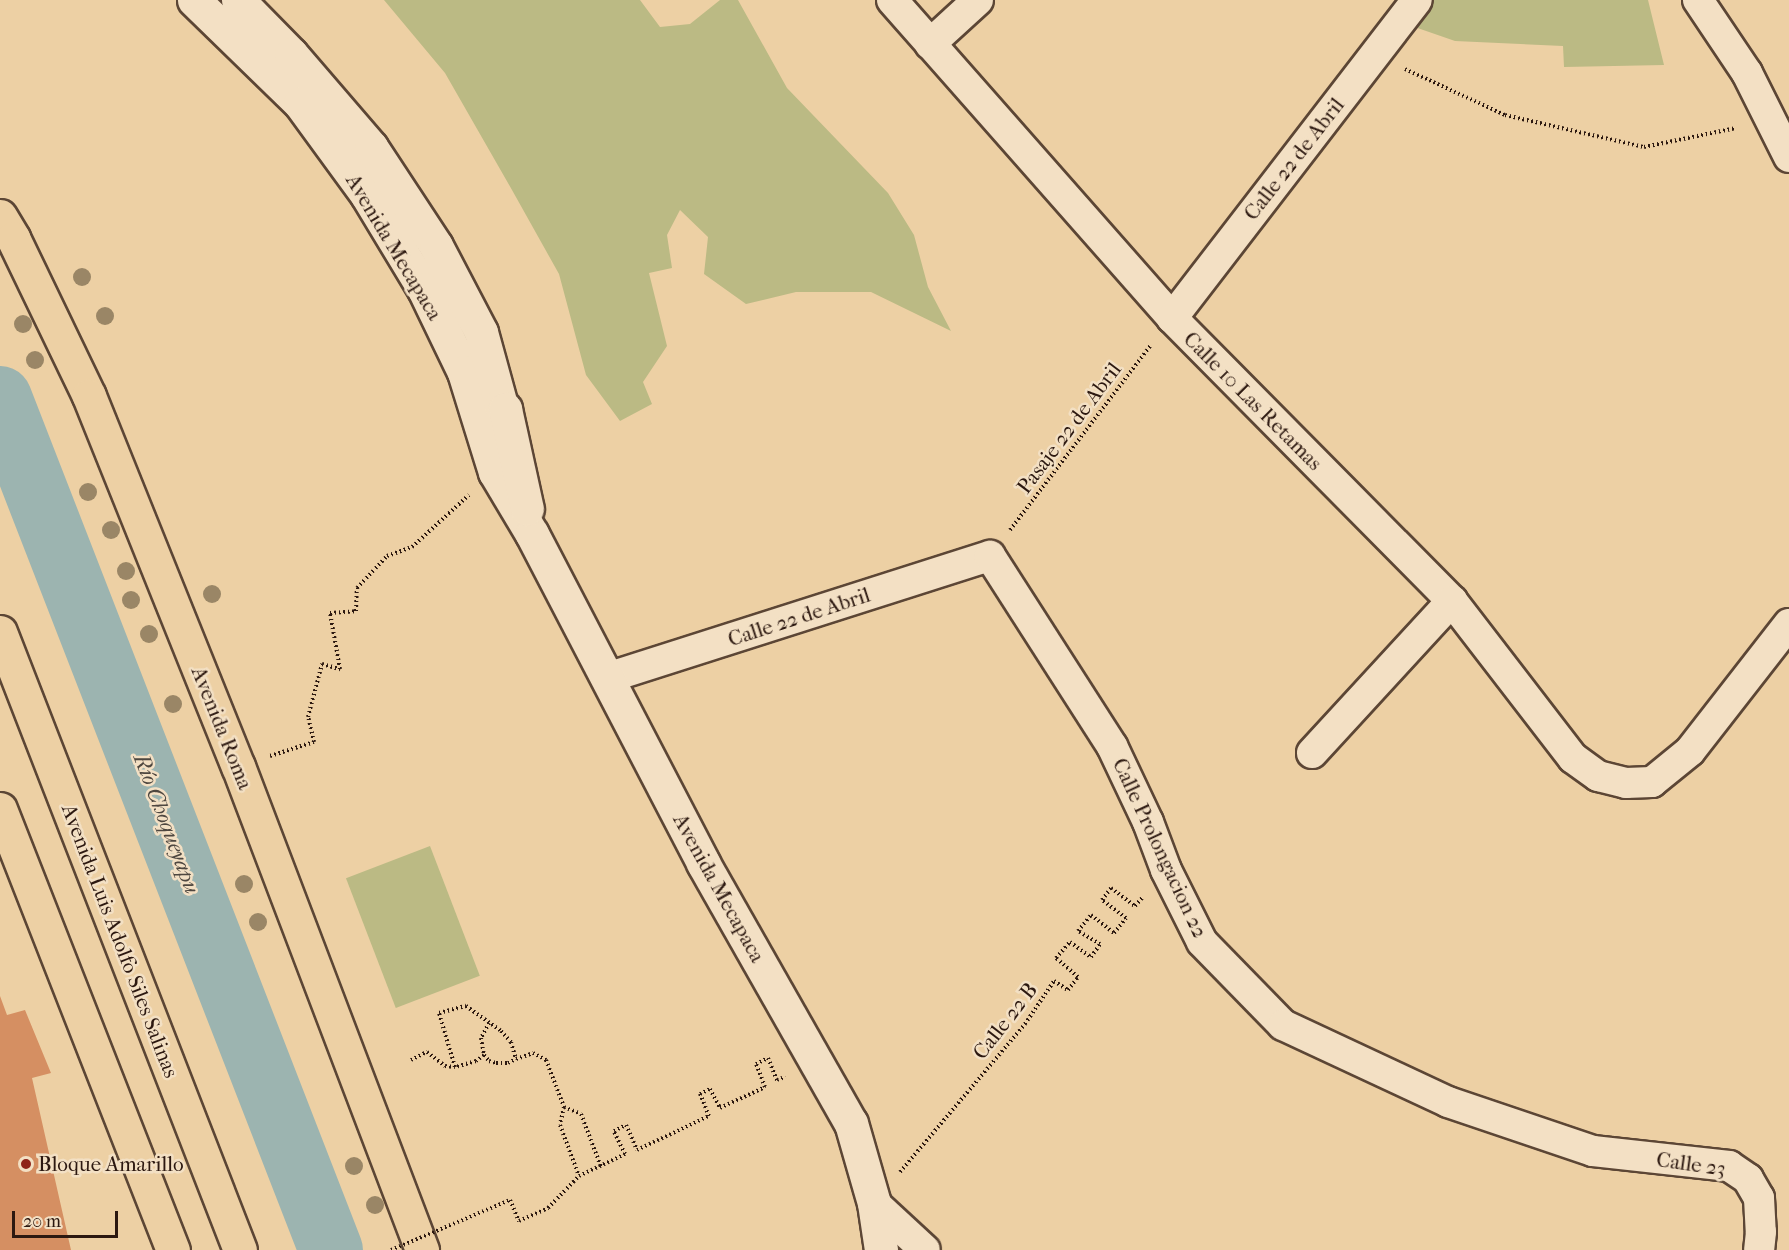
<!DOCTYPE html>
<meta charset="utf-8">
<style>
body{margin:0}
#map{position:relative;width:1789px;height:1250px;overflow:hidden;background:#edd0a4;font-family:"IM FELL French Canon",serif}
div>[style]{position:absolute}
.green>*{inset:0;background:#bbba84;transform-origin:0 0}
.river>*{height:64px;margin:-32px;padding:0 32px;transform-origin:32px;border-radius:32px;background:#9cb4b0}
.building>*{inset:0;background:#d58f62}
.path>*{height:4px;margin-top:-2px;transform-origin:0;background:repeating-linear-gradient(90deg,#2c1810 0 1.5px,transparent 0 4.5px)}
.roads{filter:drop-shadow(2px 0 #5c4635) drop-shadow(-2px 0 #5c4635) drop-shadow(0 2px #5c4635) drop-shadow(0 -2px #5c4635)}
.street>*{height:30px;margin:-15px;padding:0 15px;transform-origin:15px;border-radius:15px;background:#f3e0c4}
.secondary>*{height:33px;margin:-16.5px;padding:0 16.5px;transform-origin:16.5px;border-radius:16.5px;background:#f3e0c4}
.primary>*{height:33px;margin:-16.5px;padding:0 16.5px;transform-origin:16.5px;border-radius:16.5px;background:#edd0a4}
.path-bridge>*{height:4px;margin-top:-2px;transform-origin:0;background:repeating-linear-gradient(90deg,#2c1810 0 1.5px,transparent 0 4.5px)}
.trees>*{width:18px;height:18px;margin:-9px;border-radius:50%;background:#9a8666}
.dots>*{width:16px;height:16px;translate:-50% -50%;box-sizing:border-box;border:3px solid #f3e0c4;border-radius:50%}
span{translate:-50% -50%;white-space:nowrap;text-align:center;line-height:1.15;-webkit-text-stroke:5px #f3e0c4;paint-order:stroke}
.street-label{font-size:21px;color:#2c1810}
.poi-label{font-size:21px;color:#2c1810}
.left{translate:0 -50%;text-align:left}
.water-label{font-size:22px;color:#4e4740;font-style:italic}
.scale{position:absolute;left:12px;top:1211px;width:106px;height:27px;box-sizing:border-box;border:3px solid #2c1810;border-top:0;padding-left:8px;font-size:18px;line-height:21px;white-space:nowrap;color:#2c1810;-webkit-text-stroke:4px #f3e0c4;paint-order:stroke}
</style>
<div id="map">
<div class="green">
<i style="clip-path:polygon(384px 0,640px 0,660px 27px,690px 24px,720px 0,738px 0,787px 88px,888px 193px,914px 235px,928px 287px,951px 331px,871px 292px,796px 292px,746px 304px,704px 274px,708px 237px,680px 210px,667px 235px,672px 268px,649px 273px,667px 346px,643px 382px,652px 404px,620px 421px,586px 375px,559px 274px,512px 190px,445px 73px)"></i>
<i style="clip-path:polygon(1425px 0,1648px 0,1664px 65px,1564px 67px,1563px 46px,1455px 41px,1406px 24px)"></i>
<i style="left:430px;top:846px;width:139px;height:90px;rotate:69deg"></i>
</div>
<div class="river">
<i style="left:0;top:398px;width:914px;rotate:68.77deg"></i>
</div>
<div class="building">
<i style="clip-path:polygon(0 996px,7px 1015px,25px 1010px,51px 1073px,32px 1078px,71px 1250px,0 1250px)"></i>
</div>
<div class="path">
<i style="left:1405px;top:69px;width:110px;rotate:24.7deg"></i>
<i style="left:1505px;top:115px;width:143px;rotate:13deg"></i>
<i style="left:1644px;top:147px;width:94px;rotate:-11.7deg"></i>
<i style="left:1010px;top:530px;width:233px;rotate:-52.7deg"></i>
<i style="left:270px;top:756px;width:46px;rotate:-17.7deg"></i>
<i style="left:314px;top:742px;width:26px;rotate:-103deg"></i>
<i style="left:308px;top:717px;width:55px;rotate:-75.2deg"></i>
<i style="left:322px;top:664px;width:19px;rotate:16deg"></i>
<i style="left:340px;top:669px;width:57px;rotate:-100.1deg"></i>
<i style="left:330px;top:613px;width:26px;rotate:-4deg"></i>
<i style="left:356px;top:611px;width:23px;rotate:-88deg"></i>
<i style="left:357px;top:588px;width:44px;rotate:-46.8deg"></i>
<i style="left:387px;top:556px;width:27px;rotate:-20deg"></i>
<i style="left:412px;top:547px;width:77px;rotate:-42.4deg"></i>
<i style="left:489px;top:1023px;width:17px;rotate:118deg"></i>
<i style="left:481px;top:1038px;width:17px;rotate:80deg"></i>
<i style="left:484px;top:1055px;width:10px;rotate:143deg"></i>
<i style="left:476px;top:1061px;width:22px;rotate:164deg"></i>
<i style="left:455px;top:1067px;width:56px;rotate:-106.5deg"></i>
<i style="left:439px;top:1013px;width:28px;rotate:-15deg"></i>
<i style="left:466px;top:1006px;width:43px;rotate:35.5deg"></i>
<i style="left:501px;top:1031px;width:15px;rotate:48deg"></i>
<i style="left:511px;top:1042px;width:18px;rotate:74deg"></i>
<i style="left:516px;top:1059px;width:18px;rotate:-19deg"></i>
<i style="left:533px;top:1053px;width:15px;rotate:28deg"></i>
<i style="left:546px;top:1060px;width:50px;rotate:69deg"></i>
<i style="left:564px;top:1107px;width:18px;rotate:103deg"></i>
<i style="left:560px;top:1125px;width:54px;rotate:69.6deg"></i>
<i style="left:484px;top:1055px;width:8px;rotate:50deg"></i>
<i style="left:489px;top:1061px;width:7px;rotate:16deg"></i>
<i style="left:496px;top:1063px;width:12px"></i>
<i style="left:508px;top:1063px;width:9px;rotate:-27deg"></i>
<i style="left:411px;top:1060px;width:18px;rotate:-27deg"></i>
<i style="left:427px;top:1052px;width:23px;rotate:38deg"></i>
<i style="left:445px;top:1066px;width:10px;rotate:6deg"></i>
<i style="left:564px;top:1107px;width:18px;rotate:22deg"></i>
<i style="left:581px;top:1114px;width:57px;rotate:69.3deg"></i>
<i style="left:900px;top:1172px;width:194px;rotate:-49.8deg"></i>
<i style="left:1025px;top:1024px;width:52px;rotate:-56deg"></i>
<i style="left:1054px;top:981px;width:17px;rotate:33deg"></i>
<i style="left:1068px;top:990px;width:16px;rotate:-52deg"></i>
<i style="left:1078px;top:977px;width:29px;rotate:-139deg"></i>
<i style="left:1056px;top:958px;width:21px;rotate:-49deg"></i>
<i style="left:1070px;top:942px;width:26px;rotate:36deg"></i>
<i style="left:1091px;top:957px;width:16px;rotate:-55deg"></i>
<i style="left:1100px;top:944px;width:26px;rotate:-149deg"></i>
<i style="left:1078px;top:931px;width:21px;rotate:-51deg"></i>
<i style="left:1091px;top:915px;width:29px;rotate:38deg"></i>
<i style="left:1114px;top:933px;width:19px;rotate:-51deg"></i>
<i style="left:1126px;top:918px;width:30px;rotate:-143deg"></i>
<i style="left:1102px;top:900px;width:15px;rotate:-53deg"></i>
<i style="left:1111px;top:888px;width:30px;rotate:37deg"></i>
<i style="left:1135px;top:906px;width:11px;rotate:-49deg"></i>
<i style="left:510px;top:1200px;width:23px;rotate:67deg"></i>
<i style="left:519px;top:1221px;width:32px;rotate:-24deg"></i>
<i style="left:548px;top:1208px;width:45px;rotate:-45.9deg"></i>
<i style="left:579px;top:1176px;width:51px;rotate:-25.6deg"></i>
<i style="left:625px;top:1154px;width:25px;rotate:-116deg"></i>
<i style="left:614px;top:1131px;width:13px;rotate:-27deg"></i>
<i style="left:626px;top:1125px;width:27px;rotate:66deg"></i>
<i style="left:637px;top:1150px;width:80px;rotate:-25.3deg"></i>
<i style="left:709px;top:1116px;width:24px;rotate:-112deg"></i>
<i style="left:700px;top:1094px;width:11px;rotate:-27deg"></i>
<i style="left:710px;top:1089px;width:21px;rotate:62deg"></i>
<i style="left:720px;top:1108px;width:50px;rotate:-25deg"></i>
<i style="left:765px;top:1087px;width:25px;rotate:-111deg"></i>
<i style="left:756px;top:1064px;width:13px;rotate:-27deg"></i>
<i style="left:768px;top:1058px;width:24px;rotate:68deg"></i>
<i style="left:777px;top:1080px;width:9px;rotate:-21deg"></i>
</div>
<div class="roads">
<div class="street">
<i style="left:892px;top:0;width:424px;rotate:48.6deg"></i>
<i style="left:1172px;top:318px;width:398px;rotate:45.3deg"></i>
<i style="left:1452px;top:601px;width:198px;rotate:52.4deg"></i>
<i style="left:1573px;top:758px;width:31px;rotate:36deg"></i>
<i style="left:1598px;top:776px;width:29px;rotate:14deg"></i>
<i style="left:1626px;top:783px;width:26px;rotate:-2deg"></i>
<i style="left:1652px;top:782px;width:49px;rotate:-39.2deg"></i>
<i style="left:1690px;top:751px;width:161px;rotate:-52.1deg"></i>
<i style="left:1698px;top:0;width:88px;rotate:56.1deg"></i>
<i style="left:1747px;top:73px;width:94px;rotate:63.4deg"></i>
<i style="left:930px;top:44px;width:65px;rotate:-42.5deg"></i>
<i style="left:1172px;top:318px;width:401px;rotate:-52.4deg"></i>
<i style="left:607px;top:678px;width:402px;rotate:-17.7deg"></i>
<i style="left:990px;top:556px;width:226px;rotate:57.3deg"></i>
<i style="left:1112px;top:746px;width:84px;rotate:64.7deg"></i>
<i style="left:1148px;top:822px;width:51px;rotate:69.4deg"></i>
<i style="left:1166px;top:870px;width:80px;rotate:63.4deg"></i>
<i style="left:1202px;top:942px;width:116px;rotate:45.7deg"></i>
<i style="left:1283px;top:1025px;width:182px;rotate:25deg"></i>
<i style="left:1448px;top:1102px;width:153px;rotate:18.7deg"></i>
<i style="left:1593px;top:1151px;width:137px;rotate:6.3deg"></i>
<i style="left:1729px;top:1166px;width:23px;rotate:34deg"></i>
<i style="left:1748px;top:1179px;width:22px;rotate:60deg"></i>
<i style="left:1759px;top:1198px;width:34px;rotate:87deg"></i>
<i style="left:1761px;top:1232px;width:18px;rotate:96deg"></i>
<i style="left:1312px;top:753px;width:207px;rotate:-47.4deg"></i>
<i style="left:874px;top:1203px;width:69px;rotate:42.7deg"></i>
</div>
<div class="secondary">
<i style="left:194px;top:0;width:148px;rotate:44.2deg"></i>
<i style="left:300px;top:103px;width:114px;rotate:53.9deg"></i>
<i style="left:367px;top:195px;width:110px;rotate:58.8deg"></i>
<i style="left:424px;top:289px;width:92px;rotate:64.3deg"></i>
<i style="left:464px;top:372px;width:105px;rotate:72.8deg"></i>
<i style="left:495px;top:472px;width:72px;rotate:59.2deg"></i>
<i style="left:532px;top:534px;width:371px;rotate:62.5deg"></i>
<i style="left:703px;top:863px;width:299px;rotate:60.4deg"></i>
<i style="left:851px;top:1123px;width:83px;rotate:74deg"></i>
<i style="left:874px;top:1203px;width:48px;rotate:81.5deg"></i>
<i style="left:238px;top:0;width:76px;rotate:45.5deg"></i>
<i style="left:291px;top:54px;width:123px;rotate:49.3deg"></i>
<i style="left:371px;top:147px;width:118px;rotate:56.7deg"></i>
<i style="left:436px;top:246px;width:97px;rotate:62.4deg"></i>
<i style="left:481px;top:332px;width:76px;rotate:74.7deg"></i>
<i style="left:501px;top:405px;width:6px;rotate:45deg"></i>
<i style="left:505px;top:409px;width:102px;rotate:77.6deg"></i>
</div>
<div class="primary">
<i style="left:0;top:216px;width:26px;rotate:59deg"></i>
<i style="left:13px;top:238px;width:175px;rotate:64.3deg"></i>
<i style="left:89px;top:396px;width:399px;rotate:68.1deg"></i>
<i style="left:238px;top:766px;width:518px;rotate:69.18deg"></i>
<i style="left:0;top:632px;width:663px;rotate:68.78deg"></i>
<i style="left:0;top:809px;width:474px;rotate:68.6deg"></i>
</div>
</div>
<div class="path-bridge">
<i style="left:391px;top:1250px;width:129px;rotate:-22.8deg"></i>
</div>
<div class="trees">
<i style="left:82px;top:277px"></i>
<i style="left:105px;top:316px"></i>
<i style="left:23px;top:324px"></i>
<i style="left:35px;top:360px"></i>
<i style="left:88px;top:492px"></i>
<i style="left:111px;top:530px"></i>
<i style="left:126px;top:571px"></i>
<i style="left:212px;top:594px"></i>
<i style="left:131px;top:600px"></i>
<i style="left:149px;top:634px"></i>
<i style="left:173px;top:704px"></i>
<i style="left:244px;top:884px"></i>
<i style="left:258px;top:922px"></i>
<i style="left:354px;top:1166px"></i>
<i style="left:375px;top:1205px"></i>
</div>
<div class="dots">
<i style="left:26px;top:1164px;background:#8f2418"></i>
</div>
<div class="street-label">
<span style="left:1294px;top:159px;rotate:-52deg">Calle 22 de Abril</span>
<span style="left:394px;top:247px;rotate:59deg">Avenida Mecapaca</span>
<span style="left:1253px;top:401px;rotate:45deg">Calle 10 Las Retamas</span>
<span style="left:1069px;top:428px;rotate:-53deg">Pasaje 22 de Abril</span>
<span style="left:799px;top:617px;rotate:-18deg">Calle 22 de Abril</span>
<span style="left:222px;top:728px;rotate:68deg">Avenida Roma</span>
<span style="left:1160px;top:848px;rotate:65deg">Calle Prolongacion 22</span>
<span style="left:719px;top:888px;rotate:61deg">Avenida Mecapaca</span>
<span style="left:120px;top:941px;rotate:69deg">Avenida Luis Adolfo Siles Salinas</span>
<span style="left:1005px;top:1021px;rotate:-52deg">Calle 22 B</span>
<span style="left:1691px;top:1164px;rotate:8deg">Calle 23</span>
</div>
<div class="poi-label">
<span class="left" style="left:38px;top:1164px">Bloque Amarillo</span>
</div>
<div class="water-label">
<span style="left:166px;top:824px;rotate:69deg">Río Choqueyapu</span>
</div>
<div class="scale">20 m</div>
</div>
